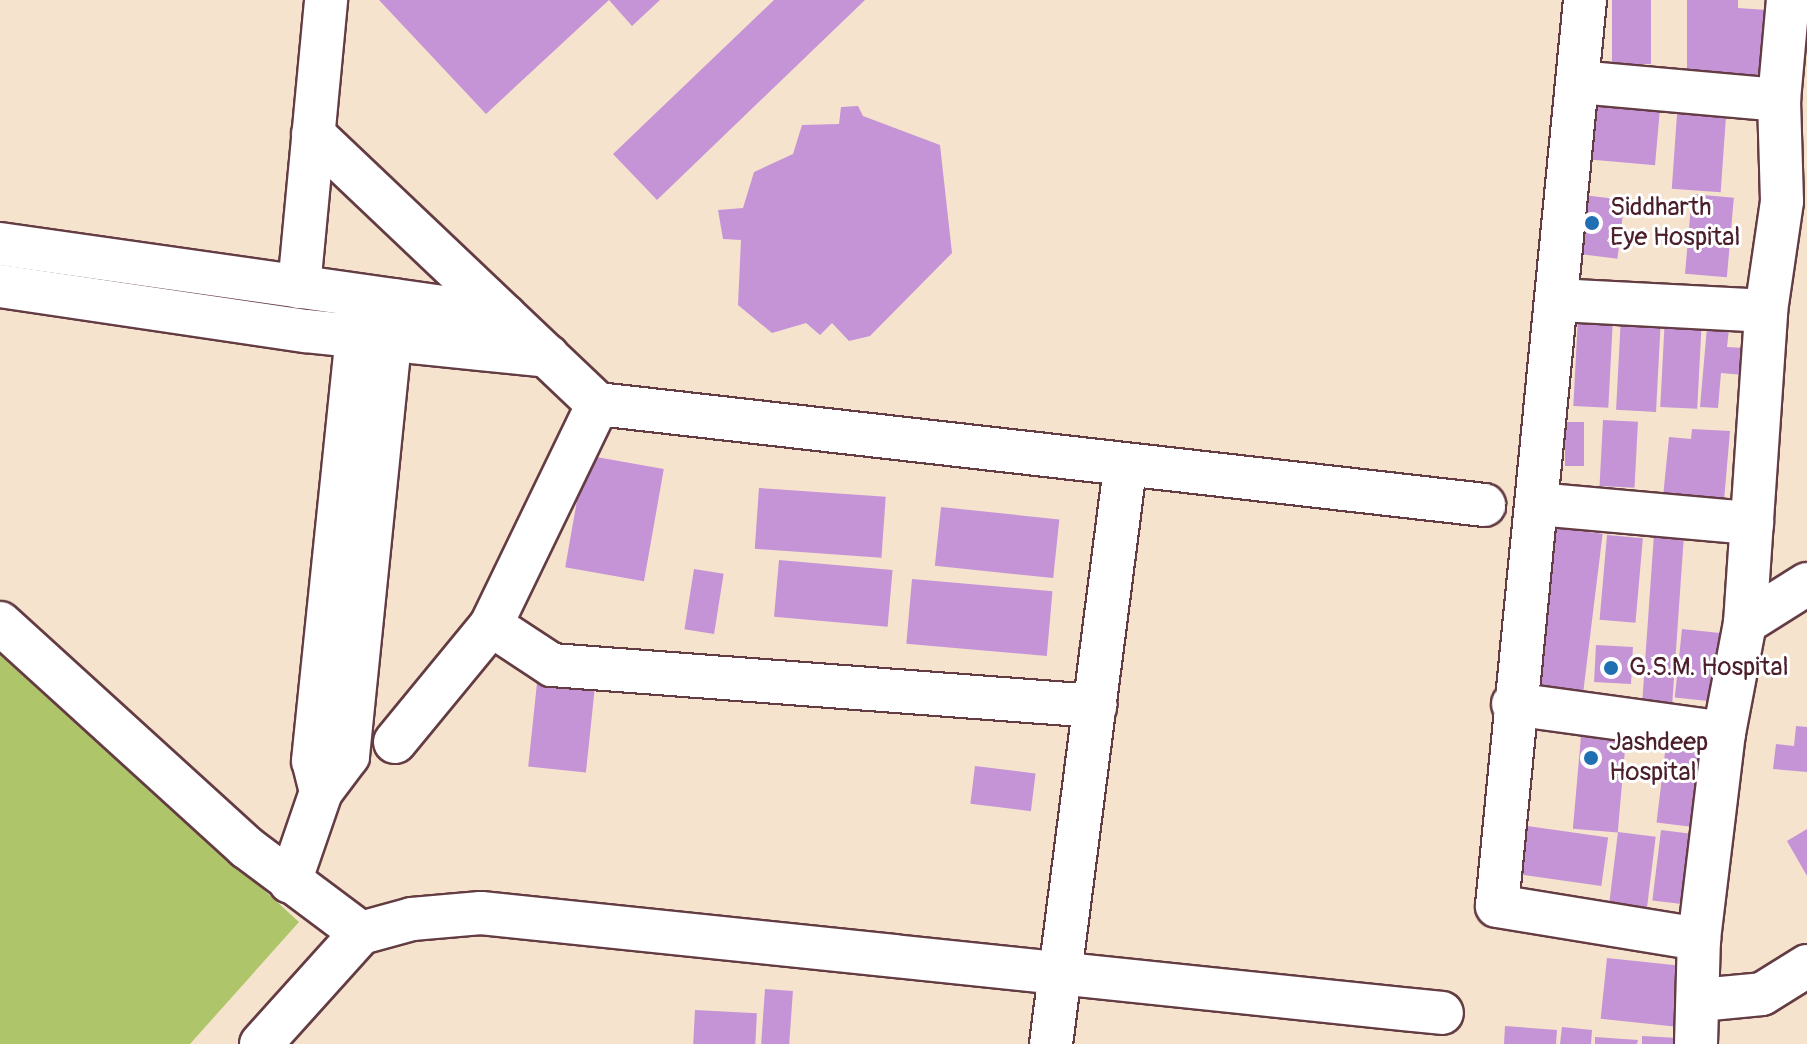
<!DOCTYPE html>
<style>
body{margin:0}
#map{position:relative;width:1807px;height:1044px;overflow:hidden;background:#f6e3ce;font-family:Pangolin,sans-serif}
div>[style]{position:absolute}
.green>*{inset:0;background:#aec56a}
.building>*{inset:0;background:#c494d7;transform-origin:0 0}
.roads{filter:drop-shadow(2px 0 #643c43) drop-shadow(-2px 0 #643c43) drop-shadow(0 2px #643c43) drop-shadow(0 -2px #643c43)}
.minor>*{height:42px;margin:-21px;padding:0 21px;transform-origin:21px;border-radius:21px;background:#fff}
.dots>*{width:22px;height:22px;translate:-50% -50%;box-sizing:border-box;border:4px solid #fff;border-radius:50%}
span{translate:-50% -50%;white-space:nowrap;text-align:center;line-height:1.15;-webkit-text-stroke:6px #fff;paint-order:stroke}
.poi-label{font-size:26px;color:#4a1f2b}
.left{translate:0 -50%;text-align:left}
</style>
<div id="map">
<div class="green">
<i style="clip-path:polygon(0 649px,299px 922px,190px 1044px,0 1044px)"></i>
</div>
<div class="building">
<i style="clip-path:polygon(379px 0,609px 0,486px 114px)"></i>
<i style="clip-path:polygon(609px 0,660px 0,632px 26px)"></i>
<i style="clip-path:polygon(774px 0,865px 0,657px 200px,613px 154px)"></i>
<i style="left:1612px;top:0;width:39px;height:64px"></i>
<i style="left:1687px;top:0;width:51px;height:79px"></i>
<i style="left:1738px;top:8px;width:40px;height:78px;rotate:4deg"></i>
<i style="left:1678px;top:100px;width:49px;height:89px;rotate:4deg"></i>
<i style="left:1586px;top:105px;width:74px;height:54px;rotate:5deg"></i>
<i style="clip-path:polygon(858px 106px,863px 116px,940px 145px,952px 253px,870px 336px,849px 341px,832px 323px,820px 335px,806px 323px,772px 333px,738px 305px,741px 240px,723px 239px,718px 210px,743px 208px,754px 172px,793px 154px,802px 125px,839px 124px,841px 107px)"></i>
<i style="left:1575px;top:194px;width:50px;height:59px;rotate:7deg"></i>
<i style="left:1692px;top:194px;width:42px;height:80px;rotate:5deg"></i>
<i style="left:1621px;top:316px;width:40px;height:94px;rotate:3deg"></i>
<i style="left:1665px;top:316px;width:37px;height:91px;rotate:3deg"></i>
<i style="left:1578px;top:317px;width:35px;height:89px;rotate:3deg"></i>
<i style="clip-path:polygon(1707px 327px,1729px 329px,1727px 347px,1746px 348px,1744px 375px,1721px 373px,1718px 408px,1700px 407px)"></i>
<i style="left:1603px;top:420px;width:35px;height:66px;rotate:3deg"></i>
<i style="left:1565px;top:422px;width:19px;height:44px"></i>
<i style="clip-path:polygon(1692px 429px,1730px 431px,1723px 512px,1662px 507px,1669px 437px,1691px 439px)"></i>
<i style="left:585px;top:455px;width:80px;height:114px;rotate:10deg"></i>
<i style="left:759px;top:488px;width:127px;height:61px;rotate:4deg"></i>
<i style="left:941px;top:507px;width:119px;height:59px;rotate:6deg"></i>
<i style="left:1555px;top:528px;width:48px;height:160px;rotate:7deg"></i>
<i style="left:1654px;top:534px;width:30px;height:178px;rotate:4deg"></i>
<i style="left:1607px;top:535px;width:36px;height:85px;rotate:5deg"></i>
<i style="left:779px;top:560px;width:114px;height:57px;rotate:5deg"></i>
<i style="left:694px;top:569px;width:30px;height:61px;rotate:9deg"></i>
<i style="left:912px;top:579px;width:141px;height:65px;rotate:5deg"></i>
<i style="left:1682px;top:629px;width:38px;height:69px;rotate:6deg"></i>
<i style="left:1596px;top:645px;width:37px;height:37px;rotate:3deg"></i>
<i style="left:537px;top:683px;width:58px;height:84px;rotate:6deg"></i>
<i style="clip-path:polygon(1796px 726px,1807px 727px,1807px 772px,1773px 769px,1776px 744px,1794px 746px)"></i>
<i style="left:1581px;top:736px;width:45px;height:93px;rotate:5deg"></i>
<i style="left:1666px;top:745px;width:41px;height:78px;rotate:7deg"></i>
<i style="left:975px;top:766px;width:61px;height:38px;rotate:7deg"></i>
<i style="left:1520px;top:825px;width:89px;height:49px;rotate:8deg"></i>
<i style="clip-path:polygon(1807px 829px,1807px 876px,1787px 841px)"></i>
<i style="left:1661px;top:830px;width:34px;height:71px;rotate:7deg"></i>
<i style="left:1618px;top:832px;width:38px;height:74px;rotate:7deg"></i>
<i style="left:1607px;top:958px;width:74px;height:61px;rotate:6deg"></i>
<i style="left:765px;top:989px;width:28px;height:55px;rotate:4deg"></i>
<i style="left:695px;top:1010px;width:62px;height:34px;rotate:3deg"></i>
<i style="clip-path:polygon(1505px 1026px,1557px 1030px,1556px 1044px,1504px 1044px)"></i>
<i style="clip-path:polygon(1562px 1027px,1592px 1030px,1591px 1044px,1560px 1044px)"></i>
<i style="clip-path:polygon(1642px 1036px,1679px 1038px,1679px 1044px,1642px 1044px)"></i>
<i style="clip-path:polygon(1595px 1037px,1638px 1040px,1637px 1044px,1595px 1044px)"></i>
</div>
<div class="roads">
<div class="minor">
<i style="left:1585px;top:0;width:910px;rotate:95.55deg"></i>
<i style="left:1497px;top:906px;width:205px;rotate:9.3deg"></i>
<i style="left:1578px;top:82px;width:202px;rotate:5.1deg"></i>
<i style="left:313px;top:134px;width:393px;rotate:43.5deg"></i>
<i style="left:598px;top:404px;width:892px;rotate:6.5deg"></i>
<i style="left:0;top:244px;width:510px;rotate:8.11deg"></i>
<i style="left:0;top:286px;width:309px;rotate:8.4deg"></i>
<i style="left:306px;top:331px;width:243px;rotate:5.9deg"></i>
<i style="left:299px;top:287px;width:288px;rotate:-84.6deg"></i>
<i style="left:1557px;top:300px;width:209px;rotate:3deg"></i>
<i style="left:1537px;top:504px;width:216px;rotate:5.1deg"></i>
<i style="left:0;top:623px;width:333px;rotate:42.3deg"></i>
<i style="left:246px;top:847px;width:144px;rotate:36.8deg"></i>
<i style="left:1745px;top:623px;width:73px;rotate:-32.2deg"></i>
<i style="left:491px;top:625px;width:73px;rotate:33.3deg"></i>
<i style="left:552px;top:665px;width:545px;rotate:4.32deg"></i>
<i style="left:1513px;top:704px;width:213px;rotate:7.8deg"></i>
<i style="left:395px;top:742px;width:151px;rotate:-50.6deg"></i>
<i style="left:491px;top:625px;width:246px;rotate:-64.2deg"></i>
<i style="left:321px;top:792px;width:32px;rotate:-104deg"></i>
<i style="left:313px;top:761px;width:454px;rotate:-84.1deg"></i>
<i style="left:290px;top:882px;width:95px;rotate:-71deg"></i>
<i style="left:321px;top:792px;width:45px;rotate:-53.1deg"></i>
<i style="left:348px;top:756px;width:458px;rotate:-84.2deg"></i>
<i style="left:1700px;top:1000px;width:62px;rotate:-5.5deg"></i>
<i style="left:1762px;top:994px;width:53px;rotate:-31.9deg"></i>
<i style="left:261px;top:1044px;width:149px;rotate:-48deg"></i>
<i style="left:361px;top:933px;width:53px;rotate:-15.4deg"></i>
<i style="left:412px;top:919px;width:69px;rotate:-5deg"></i>
<i style="left:481px;top:913px;width:966px;rotate:5.94deg"></i>
<i style="left:1051px;top:1044px;width:581px;rotate:-82.68deg"></i>
<i style="left:1696px;top:1044px;width:105px;rotate:-88.4deg"></i>
<i style="left:1699px;top:939px;width:208px;rotate:-83.1deg"></i>
<i style="left:1724px;top:733px;width:112px;rotate:-79.2deg"></i>
<i style="left:1745px;top:623px;width:313px;rotate:-86.1deg"></i>
<i style="left:1766px;top:311px;width:111px;rotate:-81.7deg"></i>
<i style="left:1782px;top:201px;width:101px;rotate:-91.7deg"></i>
<i style="left:1779px;top:100px;width:100px;rotate:-84.9deg"></i>
</div>
</div>
<div class="dots">
<i style="left:1592px;top:223px;background:#1f6fb2"></i>
<i style="left:1611px;top:668px;background:#1f6fb2"></i>
<i style="left:1591px;top:758px;background:#1f6fb2"></i>
</div>
<div class="poi-label">
<span class="left" style="left:1610px;top:223px">Siddharth<br>Eye Hospital</span>
<span class="left" style="left:1629px;top:668px">G.S.M. Hospital</span>
<span class="left" style="left:1609px;top:758px">Jashdeep<br>Hospital</span>
</div>
</div>
